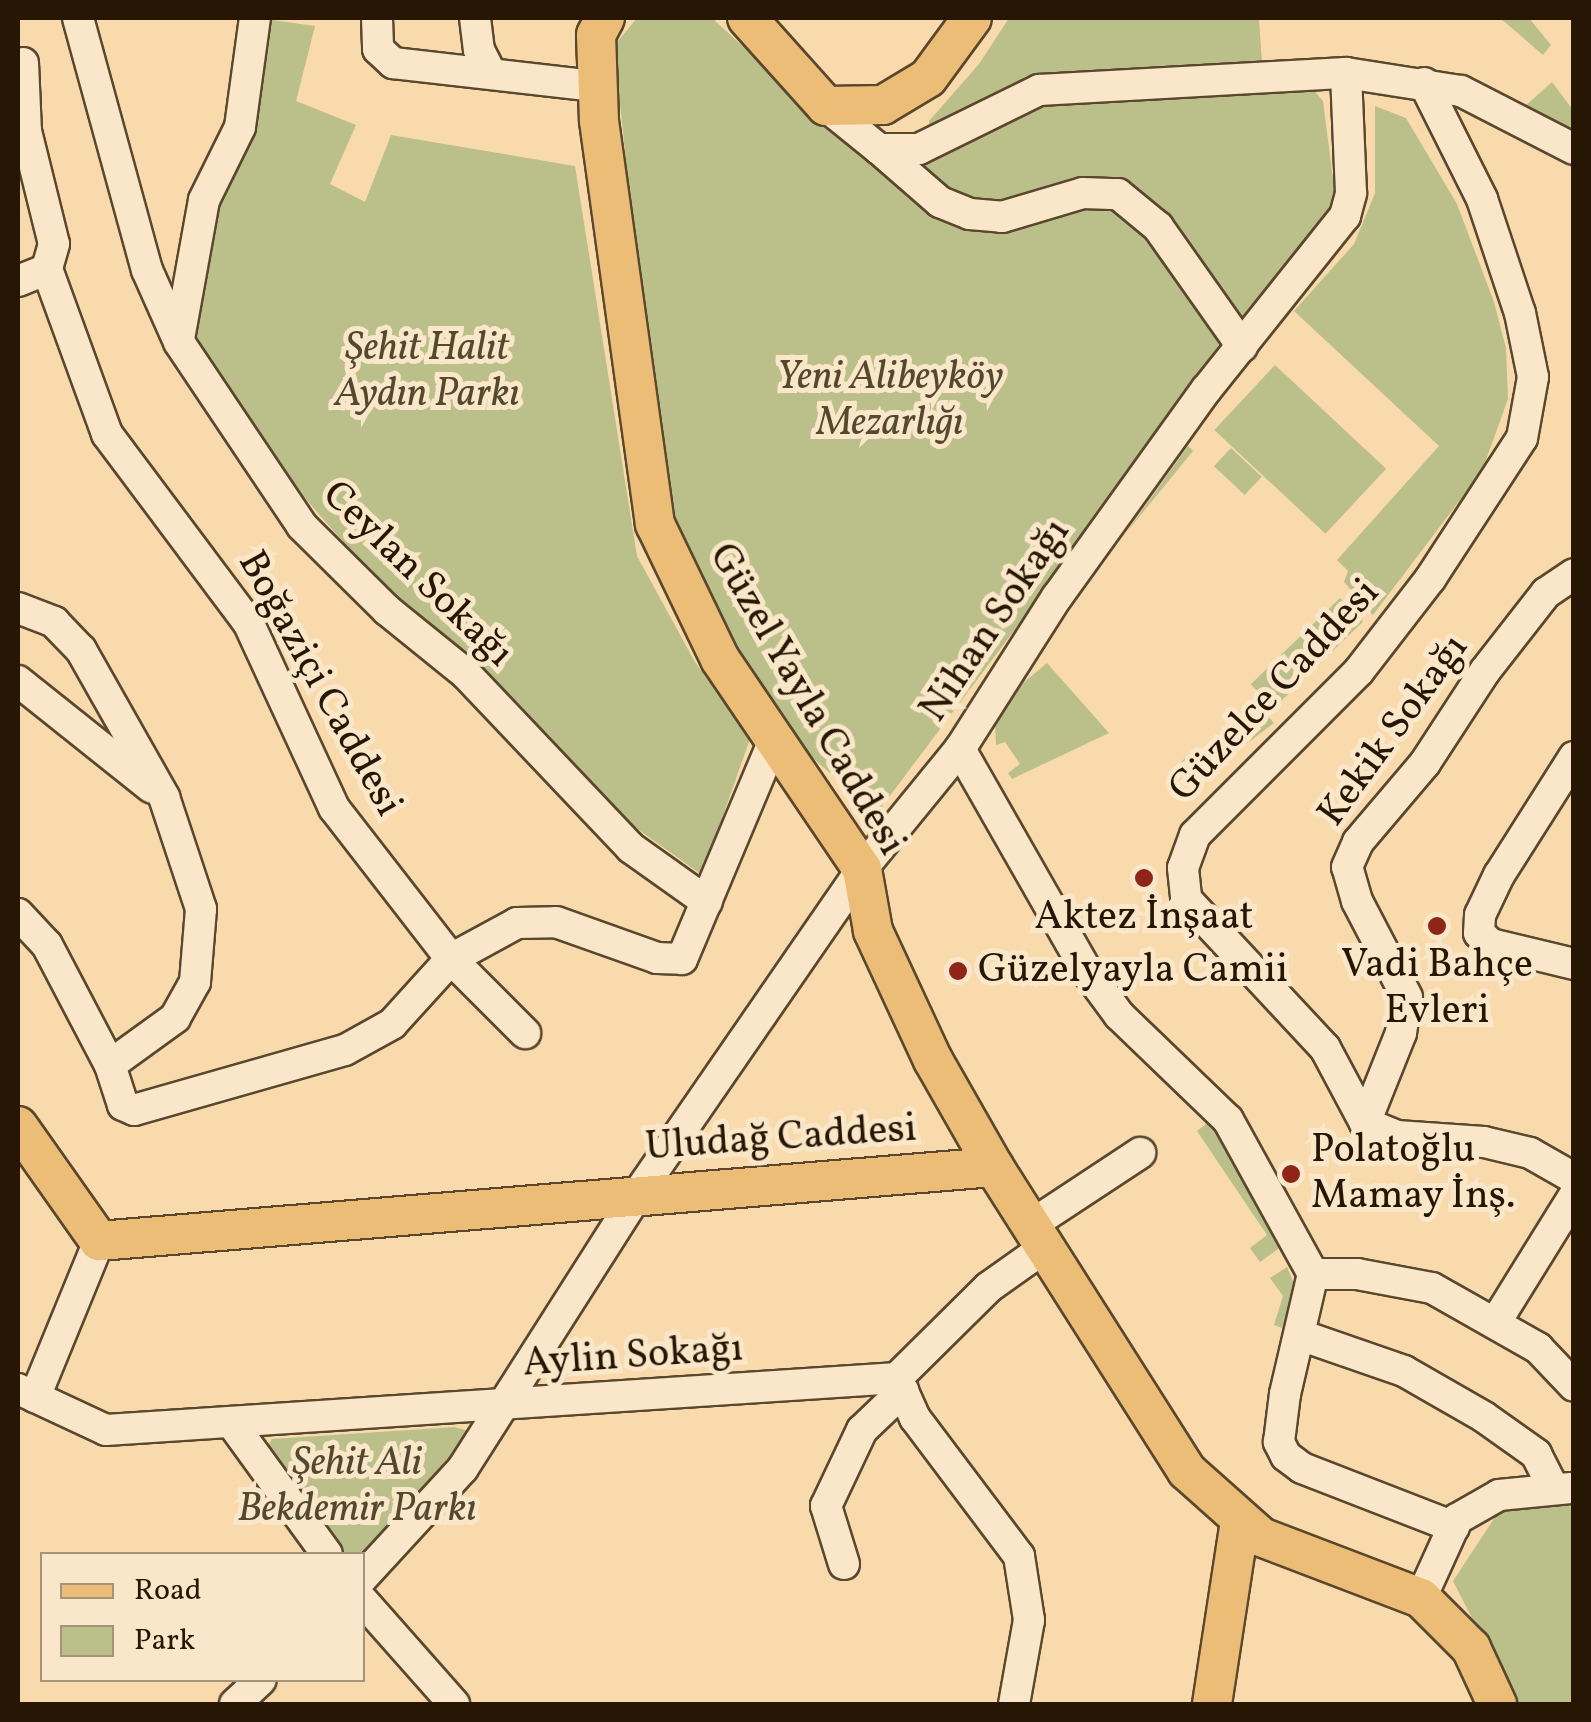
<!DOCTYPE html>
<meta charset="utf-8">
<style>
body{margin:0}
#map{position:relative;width:1591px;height:1722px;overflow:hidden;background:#f8daac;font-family:Vollkorn,serif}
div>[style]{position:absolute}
.green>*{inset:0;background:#bbc08b;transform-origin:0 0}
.roads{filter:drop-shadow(2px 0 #5a472d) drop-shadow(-2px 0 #5a472d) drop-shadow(0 2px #5a472d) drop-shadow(0 -2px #5a472d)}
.minor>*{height:30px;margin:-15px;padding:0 15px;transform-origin:15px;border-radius:15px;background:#fae7c9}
.major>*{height:38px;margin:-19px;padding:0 19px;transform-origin:19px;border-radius:19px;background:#ecbd76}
.dots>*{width:28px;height:28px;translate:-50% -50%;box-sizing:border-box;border:5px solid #fae7c9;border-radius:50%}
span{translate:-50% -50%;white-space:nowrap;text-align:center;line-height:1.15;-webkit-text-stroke:10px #fae7c9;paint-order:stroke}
.park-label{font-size:40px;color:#53492c;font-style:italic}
.street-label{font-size:40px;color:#261603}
.poi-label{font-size:40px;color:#261603}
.left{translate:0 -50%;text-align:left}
.frame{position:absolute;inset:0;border:20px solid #261603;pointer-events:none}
.legend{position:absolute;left:40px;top:1552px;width:325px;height:130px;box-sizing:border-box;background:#fae7c9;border:2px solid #a5937a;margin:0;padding:12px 18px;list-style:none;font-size:30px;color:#261603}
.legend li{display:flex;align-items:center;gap:20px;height:50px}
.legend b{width:50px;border:2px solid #a5937a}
</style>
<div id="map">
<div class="green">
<i style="clip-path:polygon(637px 18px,712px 18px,872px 165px,925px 160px,1039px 100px,1312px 88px,1323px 101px,1336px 202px,877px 813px,788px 737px,664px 525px,614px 46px)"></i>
<i style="clip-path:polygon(1009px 18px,1259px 18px,1262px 63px,1067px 73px,1002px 89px,929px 131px,929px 121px,979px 64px)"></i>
<i style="clip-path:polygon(1500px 18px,1529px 18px,1551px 45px,1543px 55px)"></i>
<i style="clip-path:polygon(265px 19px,315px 26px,296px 101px,356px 125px,330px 184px,365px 202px,391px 135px,575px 166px,637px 556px,695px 662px,750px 739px,702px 875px,601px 803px,444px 640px,380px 584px,289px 480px,188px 327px,207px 231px)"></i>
<i style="clip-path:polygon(1552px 82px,1573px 110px,1573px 134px,1524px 107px)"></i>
<i style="clip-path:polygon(1375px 106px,1406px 118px,1457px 204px,1494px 302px,1506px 348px,1508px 399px,1482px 471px,1373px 615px,1344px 582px,1348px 571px,1337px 560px,1439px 446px,1294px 311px,1354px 244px,1375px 193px)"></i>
<i style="left:1275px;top:365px;width:152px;height:89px;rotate:43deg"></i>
<i style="clip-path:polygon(1188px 446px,1193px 451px,1126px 533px)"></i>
<i style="left:1231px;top:448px;width:42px;height:25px;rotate:43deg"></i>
<i style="left:1340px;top:598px;width:33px;height:124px;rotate:46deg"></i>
<i style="clip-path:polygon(1047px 663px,1109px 733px,1012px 779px,1008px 773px,1020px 764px,1005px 742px,996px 745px,995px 725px,1023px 683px)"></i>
<i style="clip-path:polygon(1252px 699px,1274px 723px,1204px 776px,1181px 762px,1192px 752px,1200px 755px)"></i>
<i style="clip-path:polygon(1210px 1121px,1282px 1246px,1260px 1262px,1250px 1248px,1267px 1235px,1197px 1131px)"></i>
<i style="clip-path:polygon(1287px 1267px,1296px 1288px,1282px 1328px,1274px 1325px,1283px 1296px,1270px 1278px)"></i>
<i style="clip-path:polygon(455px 1427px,472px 1432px,429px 1491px,363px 1557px,342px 1554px,265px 1450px,272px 1439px)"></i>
<i style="clip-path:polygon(1548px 1504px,1573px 1506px,1573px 1704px,1516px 1704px,1453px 1581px,1501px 1508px)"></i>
</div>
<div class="roads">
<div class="minor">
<i style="left:78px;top:18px;width:261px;rotate:74.7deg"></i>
<i style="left:147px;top:270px;width:79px;rotate:66deg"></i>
<i style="left:179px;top:342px;width:221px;rotate:56.2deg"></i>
<i style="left:302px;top:526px;width:120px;rotate:44.7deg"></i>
<i style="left:387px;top:610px;width:102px;rotate:39deg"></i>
<i style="left:466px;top:674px;width:240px;rotate:46.5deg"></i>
<i style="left:631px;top:848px;width:93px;rotate:35.4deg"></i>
<i style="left:377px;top:18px;width:31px;rotate:88deg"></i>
<i style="left:378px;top:49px;width:21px;rotate:43deg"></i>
<i style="left:393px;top:63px;width:204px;rotate:6.5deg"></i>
<i style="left:475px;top:18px;width:32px;rotate:83deg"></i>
<i style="left:479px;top:50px;width:25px;rotate:63deg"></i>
<i style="left:23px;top:63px;width:68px;rotate:87.5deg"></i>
<i style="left:26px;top:131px;width:116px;rotate:76.1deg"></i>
<i style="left:54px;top:244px;width:26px;rotate:106deg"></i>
<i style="left:1424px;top:83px;width:130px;rotate:63.4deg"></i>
<i style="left:1482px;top:199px;width:120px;rotate:71.6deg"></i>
<i style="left:1520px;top:313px;width:65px;rotate:78.5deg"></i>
<i style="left:1533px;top:377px;width:62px;rotate:100.2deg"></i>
<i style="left:1522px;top:438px;width:168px;rotate:123.1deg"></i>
<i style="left:1430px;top:579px;width:116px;rotate:127.7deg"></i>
<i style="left:1359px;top:671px;width:232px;rotate:135deg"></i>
<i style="left:1195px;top:835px;width:35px;rotate:110deg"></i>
<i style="left:1183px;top:868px;width:31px;rotate:84deg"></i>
<i style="left:1186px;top:899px;width:204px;rotate:47deg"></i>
<i style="left:1325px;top:1048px;width:85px;rotate:61.9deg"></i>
<i style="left:1365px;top:1123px;width:35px;rotate:22deg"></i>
<i style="left:1397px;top:1136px;width:87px;rotate:3.9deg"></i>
<i style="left:1484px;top:1142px;width:47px;rotate:13.4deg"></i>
<i style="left:1530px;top:1153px;width:51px;rotate:29.6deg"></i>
<i style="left:826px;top:106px;width:68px;rotate:39.1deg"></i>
<i style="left:879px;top:149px;width:40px"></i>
<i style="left:919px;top:149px;width:134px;rotate:-26.2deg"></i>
<i style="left:1039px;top:90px;width:307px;rotate:-3.2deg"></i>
<i style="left:1346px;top:73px;width:116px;rotate:8.9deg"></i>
<i style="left:1461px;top:91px;width:127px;rotate:27.2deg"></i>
<i style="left:879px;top:149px;width:81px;rotate:41deg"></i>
<i style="left:940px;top:202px;width:32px;rotate:22deg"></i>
<i style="left:970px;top:214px;width:32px;rotate:5deg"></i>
<i style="left:1002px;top:217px;width:84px;rotate:-16.5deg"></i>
<i style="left:1083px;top:193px;width:35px;rotate:2deg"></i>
<i style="left:1118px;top:194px;width:52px;rotate:39.5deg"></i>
<i style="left:1158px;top:227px;width:146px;rotate:54.8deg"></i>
<i style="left:47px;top:269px;width:176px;rotate:70deg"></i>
<i style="left:107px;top:434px;width:237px;rotate:53.2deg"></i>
<i style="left:249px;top:624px;width:203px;rotate:65.2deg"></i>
<i style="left:334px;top:808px;width:191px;rotate:52.2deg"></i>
<i style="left:451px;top:959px;width:105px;rotate:45deg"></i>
<i style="left:18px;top:281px;width:31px;rotate:-22deg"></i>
<i style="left:179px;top:339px;width:141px;rotate:-79.8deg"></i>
<i style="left:204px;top:200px;width:81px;rotate:-63.7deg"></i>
<i style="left:240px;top:127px;width:110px;rotate:-82.2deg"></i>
<i style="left:18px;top:608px;width:39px;rotate:21deg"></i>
<i style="left:54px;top:622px;width:39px;rotate:46deg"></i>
<i style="left:81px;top:650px;width:169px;rotate:60.5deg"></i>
<i style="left:164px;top:797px;width:118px;rotate:71.7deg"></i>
<i style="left:201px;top:909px;width:73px;rotate:94.7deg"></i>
<i style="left:195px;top:982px;width:41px;rotate:119.1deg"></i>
<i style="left:175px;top:1018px;width:80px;rotate:144.1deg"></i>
<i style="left:18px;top:681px;width:171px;rotate:38.6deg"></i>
<i style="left:960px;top:749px;width:254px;rotate:60.3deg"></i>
<i style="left:1086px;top:970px;width:56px;rotate:53.7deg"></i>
<i style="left:1119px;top:1015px;width:151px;rotate:43.9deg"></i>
<i style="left:1228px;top:1120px;width:176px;rotate:61.1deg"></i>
<i style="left:1574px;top:757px;width:140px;rotate:122.4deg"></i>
<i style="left:1499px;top:875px;width:44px;rotate:115.4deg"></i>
<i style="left:1480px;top:915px;width:18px;rotate:93deg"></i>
<i style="left:1479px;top:933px;width:16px;rotate:43deg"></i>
<i style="left:1491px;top:944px;width:85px;rotate:13.5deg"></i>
<i style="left:18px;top:914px;width:42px;rotate:46.9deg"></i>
<i style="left:47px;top:945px;width:136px;rotate:62.3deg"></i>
<i style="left:110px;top:1065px;width:42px;rotate:72deg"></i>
<i style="left:123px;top:1105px;width:12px;rotate:24deg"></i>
<i style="left:134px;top:1110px;width:219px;rotate:-15.9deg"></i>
<i style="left:345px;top:1050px;width:54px;rotate:-29deg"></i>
<i style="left:392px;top:1024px;width:88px;rotate:-47.8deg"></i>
<i style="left:451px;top:959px;width:75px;rotate:-28.6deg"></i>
<i style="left:517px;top:923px;width:39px;rotate:-1deg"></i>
<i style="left:556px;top:922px;width:107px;rotate:19.6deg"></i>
<i style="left:657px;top:958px;width:25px;rotate:2deg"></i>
<i style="left:682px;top:959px;width:238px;rotate:-67.2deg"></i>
<i style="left:1365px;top:1123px;width:97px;rotate:-68.2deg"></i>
<i style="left:1401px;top:1033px;width:36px;rotate:-81deg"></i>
<i style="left:1407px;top:997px;width:108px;rotate:-117.5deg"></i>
<i style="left:1357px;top:901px;width:35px;rotate:-106deg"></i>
<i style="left:1347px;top:867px;width:27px;rotate:-66deg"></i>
<i style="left:1358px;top:842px;width:104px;rotate:-49.7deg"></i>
<i style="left:1425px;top:763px;width:110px;rotate:-56.9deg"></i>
<i style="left:1485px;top:671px;width:99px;rotate:-52deg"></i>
<i style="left:1546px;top:593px;width:34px;rotate:-34deg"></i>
<i style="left:1031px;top:1225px;width:131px;rotate:-33.4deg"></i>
<i style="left:1497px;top:1320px;width:146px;rotate:-58.2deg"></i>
<i style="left:1300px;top:1335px;width:110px;rotate:19.1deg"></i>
<i style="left:1404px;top:1371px;width:92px;rotate:29.9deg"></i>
<i style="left:1484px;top:1417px;width:64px;rotate:35.4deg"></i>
<i style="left:1536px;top:1454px;width:37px;rotate:63deg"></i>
<i style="left:897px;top:1378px;width:44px;rotate:65.8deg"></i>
<i style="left:915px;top:1418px;width:173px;rotate:53deg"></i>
<i style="left:1019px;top:1556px;width:65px;rotate:81.1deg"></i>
<i style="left:1029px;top:1620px;width:85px;rotate:100.1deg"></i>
<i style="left:897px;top:1378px;width:129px;rotate:-44.7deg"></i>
<i style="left:989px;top:1287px;width:67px;rotate:-35.3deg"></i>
<i style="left:18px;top:1389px;width:97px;rotate:25deg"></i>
<i style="left:106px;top:1430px;width:793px;rotate:-3.76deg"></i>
<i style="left:35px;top:1397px;width:169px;rotate:-67.7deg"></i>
<i style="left:231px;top:1422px;width:163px;rotate:54deg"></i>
<i style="left:1454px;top:1527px;width:163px;rotate:-158.8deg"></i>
<i style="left:1302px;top:1468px;width:20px;rotate:-143deg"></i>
<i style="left:1286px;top:1456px;width:16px;rotate:-117deg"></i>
<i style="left:1279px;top:1442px;width:48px;rotate:-82.9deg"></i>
<i style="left:1285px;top:1394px;width:123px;rotate:-76.9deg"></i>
<i style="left:1313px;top:1274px;width:44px"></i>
<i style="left:1357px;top:1274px;width:76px;rotate:10.6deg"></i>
<i style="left:1432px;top:1288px;width:122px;rotate:29.5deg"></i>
<i style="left:1538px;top:1348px;width:52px;rotate:46.5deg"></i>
<i style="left:844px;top:1564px;width:61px;rotate:-107.2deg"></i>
<i style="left:826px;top:1506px;width:84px;rotate:-64.7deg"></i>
<i style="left:862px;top:1430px;width:57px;rotate:-43.6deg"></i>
<i style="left:362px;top:1578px;width:149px;rotate:-47.4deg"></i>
<i style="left:463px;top:1468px;width:324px;rotate:-57.5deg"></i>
<i style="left:637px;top:1195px;width:396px;rotate:-55.4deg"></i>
<i style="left:862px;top:869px;width:155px;rotate:-50.8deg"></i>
<i style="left:960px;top:749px;width:180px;rotate:-57.5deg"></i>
<i style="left:1057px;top:597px;width:255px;rotate:-54.3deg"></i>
<i style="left:1206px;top:390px;width:223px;rotate:-51.4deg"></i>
<i style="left:1345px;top:216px;width:24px;rotate:-75deg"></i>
<i style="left:1351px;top:193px;width:120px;rotate:-92.4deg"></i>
<i style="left:1421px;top:1598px;width:87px;rotate:-65.5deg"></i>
<i style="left:1457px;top:1519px;width:48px;rotate:-29.7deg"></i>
<i style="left:1499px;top:1495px;width:72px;rotate:-5.6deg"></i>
<i style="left:362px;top:1600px;width:139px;rotate:48.5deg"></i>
<i style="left:235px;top:1704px;width:35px;rotate:-43deg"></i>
</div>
<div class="major">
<i style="left:605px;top:18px;width:19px;rotate:118deg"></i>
<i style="left:596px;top:35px;width:86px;rotate:88deg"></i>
<i style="left:599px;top:121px;width:407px;rotate:82.1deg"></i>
<i style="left:655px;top:524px;width:150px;rotate:64.3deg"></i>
<i style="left:720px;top:659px;width:254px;rotate:55.9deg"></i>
<i style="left:862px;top:869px;width:63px;rotate:79.9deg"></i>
<i style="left:873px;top:931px;width:142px;rotate:65.1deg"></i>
<i style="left:933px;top:1060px;width:123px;rotate:60.3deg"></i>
<i style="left:994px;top:1167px;width:360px;rotate:57.6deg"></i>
<i style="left:1187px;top:1471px;width:99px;rotate:41.7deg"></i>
<i style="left:1261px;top:1537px;width:171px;rotate:20.9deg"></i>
<i style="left:1421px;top:1598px;width:71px;rotate:45deg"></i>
<i style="left:1471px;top:1648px;width:62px;rotate:65.1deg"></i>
<i style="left:747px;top:18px;width:118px;rotate:48.1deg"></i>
<i style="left:826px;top:106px;width:57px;rotate:-1deg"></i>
<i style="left:883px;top:105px;width:52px;rotate:-31deg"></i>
<i style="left:928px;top:78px;width:74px;rotate:-53.7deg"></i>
<i style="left:18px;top:1126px;width:141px;rotate:54.8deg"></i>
<i style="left:99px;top:1241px;width:898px;rotate:-4.73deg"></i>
<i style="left:1212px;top:1704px;width:186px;rotate:-81.3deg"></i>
</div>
</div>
<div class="dots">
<i style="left:1144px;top:878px;background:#8f2418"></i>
<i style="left:1437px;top:926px;background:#8f2418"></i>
<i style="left:958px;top:971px;background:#8f2418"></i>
<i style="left:1291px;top:1174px;background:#8f2418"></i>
</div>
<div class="park-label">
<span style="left:427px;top:372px">Şehit Halit<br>Aydın Parkı</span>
<span style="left:890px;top:401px">Yeni Alibeyköy<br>Mezarlığı</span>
<span style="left:357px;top:1487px">Şehit Ali<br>Bekdemir Parkı</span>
</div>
<div class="street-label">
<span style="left:417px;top:575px;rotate:44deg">Ceylan Sokağı</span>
<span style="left:996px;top:621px;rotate:-56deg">Nihan Sokağı</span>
<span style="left:319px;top:684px;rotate:61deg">Boğaziçi Caddesi</span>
<span style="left:1275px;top:691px;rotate:-47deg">Güzelce Caddesi</span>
<span style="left:806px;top:700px;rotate:60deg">Güzel Yayla Caddesi</span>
<span style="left:1394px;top:731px;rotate:-54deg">Kekik Sokağı</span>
<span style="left:781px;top:1139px;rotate:-4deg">Uludağ Caddesi</span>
<span style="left:633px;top:1357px;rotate:-4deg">Aylin Sokağı</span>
</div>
<div class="poi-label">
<span style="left:1144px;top:918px">Aktez İnşaat</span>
<span style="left:1437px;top:989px">Vadi Bahçe<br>Evleri</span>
<span class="left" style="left:978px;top:971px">Güzelyayla Camii</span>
<span class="left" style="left:1311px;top:1174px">Polatoğlu<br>Mamay İnş.</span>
</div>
<div class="frame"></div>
<ul class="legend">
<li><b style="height:12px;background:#ecbd76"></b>Road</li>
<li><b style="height:28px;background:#bbc08b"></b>Park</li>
</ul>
</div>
